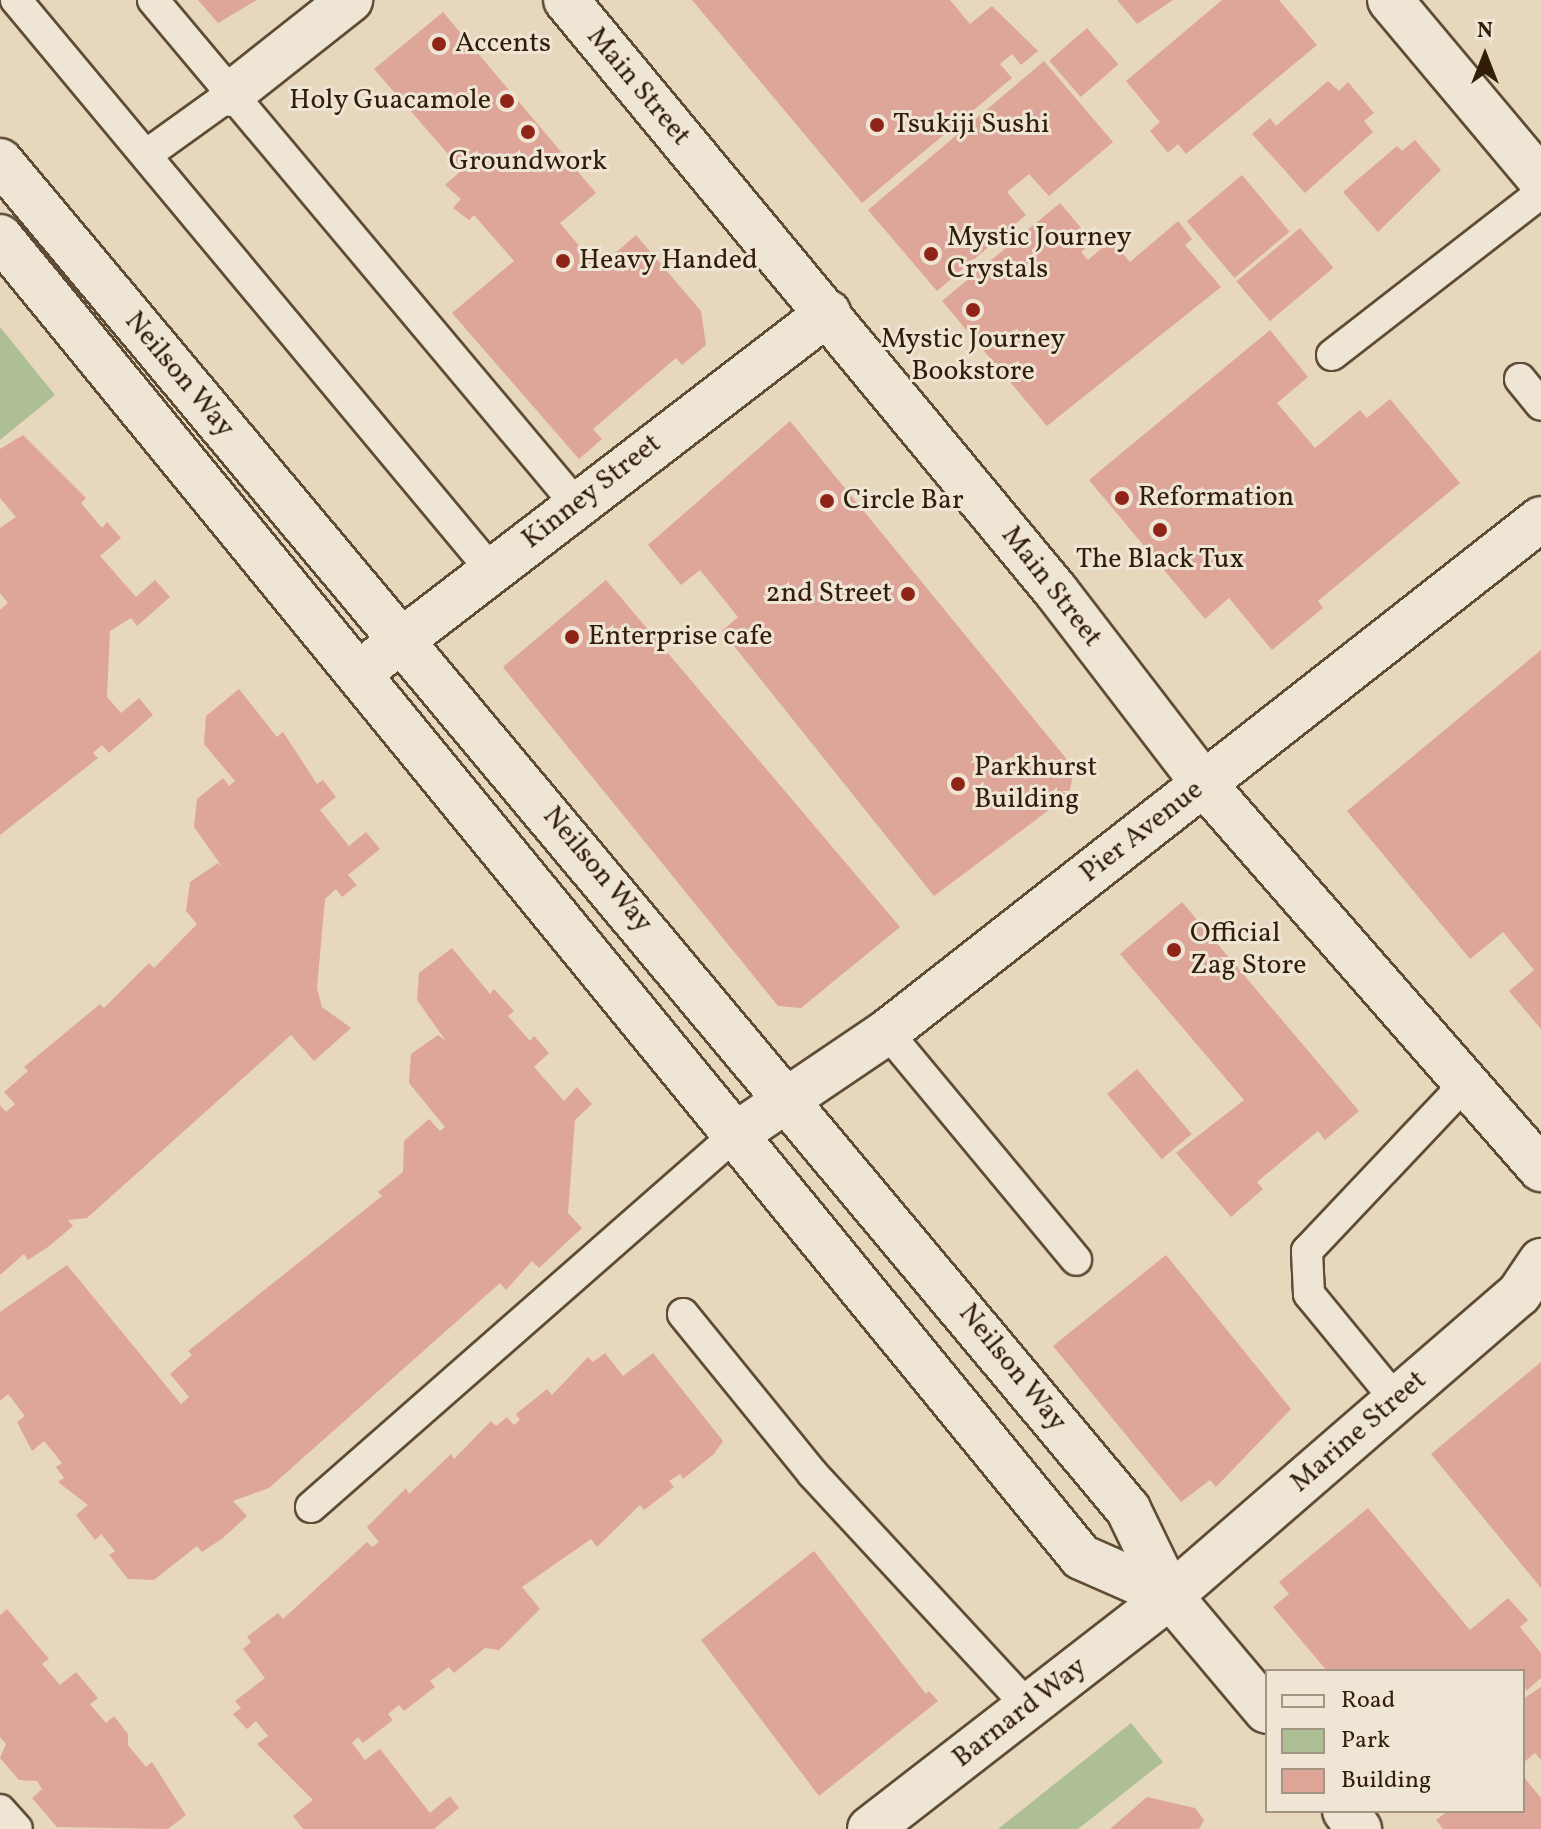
<!DOCTYPE html>
<style>
body{margin:0}
#map{position:relative;width:1541px;height:1829px;overflow:hidden;background:#e6d7bd;font-family:Vollkorn,serif}
div>[style]{position:absolute}
.green>*{inset:0;background:#aebf96}
.building>*{inset:0;background:#dea699;transform-origin:0 0}
.roads{filter:drop-shadow(2px 0 #5e4c35) drop-shadow(-2px 0 #5e4c35) drop-shadow(0 2px #5e4c35) drop-shadow(0 -2px #5e4c35)}
.lane>*{height:30px;margin:-15px;padding:0 15px;transform-origin:15px;border-radius:15px;background:#efe5d4}
.street>*{height:44px;margin:-22px;padding:0 22px;transform-origin:22px;border-radius:22px;background:#efe5d4}
.secondary>*{height:44px;margin:-22px;padding:0 22px;transform-origin:22px;border-radius:22px;background:#efe5d4}
.dots>*{width:22px;height:22px;translate:-50% -50%;box-sizing:border-box;border:4px solid #efe5d4;border-radius:50%}
span{translate:-50% -50%;white-space:nowrap;text-align:center;line-height:1.15;-webkit-text-stroke:6px #efe5d4;paint-order:stroke}
.poi-label{font-size:28px;color:#311d08}
.left{translate:0 -50%;text-align:left}
.right{translate:-100% -50%;text-align:right}
.street-label{font-size:28px;color:#311d08}
.legend{position:absolute;left:1265px;top:1669px;width:260px;height:144px;box-sizing:border-box;background:#efe5d4;border:2px solid #a39582;margin:0;padding:10px 14px;list-style:none;font-size:24px;color:#311d08}
.legend li{display:flex;align-items:center;gap:16px;height:40px}
.legend b{width:40px;border:2px solid #a39582}
.north{position:absolute;left:1445px;top:16px;width:80px;height:80px;-webkit-text-stroke:6px #efe5d4;paint-order:stroke;rotate:0deg;font-size:22px;font-weight:700;line-height:32px;text-align:center;color:#311d08}
.north::after{content:'';display:block;margin:auto;width:28px;height:36px;background:#311d08;clip-path:polygon(50% 0,100% 100%,50% 72%,0 100%)}
</style>
<div id="map">
<div class="green">
<i style="clip-path:polygon(0 327px,55px 395px,0 440px)"></i>
<i style="clip-path:polygon(1131px 1723px,1163px 1762px,1078px 1829px,998px 1829px)"></i>
</div>
<div class="building">
<i style="clip-path:polygon(198px 0,257px 0,218px 23px)"></i>
<i style="clip-path:polygon(692px 0,950px 0,970px 24px,992px 6px,1038px 51px,1021px 65px,1012px 54px,1000px 64px,1012px 78px,862px 203px)"></i>
<i style="clip-path:polygon(1117px 0,1173px 0,1137px 24px)"></i>
<i style="clip-path:polygon(1222px 0,1279px 0,1317px 45px,1186px 154px,1178px 144px,1168px 153px,1150px 131px,1160px 122px,1126px 81px)"></i>
<i style="clip-path:polygon(443px 12px,596px 193px,560px 223px,598px 268px,636px 235px,701px 311px,706px 345px,682px 365px,676px 358px,593px 429px,602px 439px,579px 459px,452px 313px,514px 261px,474px 215px,469px 220px,453px 208px,461px 199px,445px 185px,462px 170px,374px 69px)"></i>
<i style="left:1087px;top:28px;width:48px;height:50px;rotate:49deg"></i>
<i style="clip-path:polygon(1044px 61px,1113px 142px,1049px 196px,1029px 174px,1007px 192px,1026px 215px,937px 291px,868px 210px)"></i>
<i style="clip-path:polygon(1328px 81px,1339px 91px,1348px 82px,1374px 113px,1364px 121px,1373px 132px,1305px 193px,1252px 134px,1270px 118px,1276px 126px)"></i>
<i style="clip-path:polygon(1415px 140px,1441px 170px,1378px 232px,1343px 192px,1397px 146px,1402px 151px)"></i>
<i style="left:1242px;top:175px;width:74px;height:72px;rotate:50deg"></i>
<i style="clip-path:polygon(1060px 203px,1093px 242px,1081px 252px,1088px 260px,1111px 240px,1130px 262px,1178px 221px,1192px 239px,1185px 245px,1221px 287px,1047px 426px,942px 301px)"></i>
<i style="left:1300px;top:228px;width:52px;height:83px;rotate:50deg"></i>
<i style="clip-path:polygon(1270px 330px,1308px 377px,1277px 403px,1315px 448px,1360px 410px,1367px 418px,1390px 399px,1460px 483px,1318px 601px,1323px 608px,1272px 650px,1229px 598px,1205px 619px,1089px 480px)"></i>
<i style="clip-path:polygon(790px 421px,1074px 768px,1069px 795px,934px 896px,722px 631px,738px 617px,700px 570px,681px 585px,648px 545px)"></i>
<i style="clip-path:polygon(23px 435px,86px 498px,81px 503px,102px 528px,107px 522px,121px 538px,100px 556px,136px 597px,155px 580px,170px 597px,137px 626px,131px 618px,110px 631px,107px 697px,121px 713px,139px 698px,153px 715px,109px 753px,102px 745px,93px 753px,98px 758px,0 835px,0 610px,8px 603px,0 593px,0 528px,16px 517px,0 498px,0 449px)"></i>
<i style="clip-path:polygon(606px 580px,900px 927px,801px 1008px,778px 1006px,503px 667px)"></i>
<i style="clip-path:polygon(1541px 650px,1541px 1029px,1509px 991px,1534px 970px,1503px 932px,1470px 959px,1347px 811px)"></i>
<i style="clip-path:polygon(239px 689px,277px 737px,283px 732px,317px 784px,323px 780px,336px 797px,320px 810px,349px 846px,366px 832px,380px 849px,348px 875px,357px 885px,342px 897px,336px 889px,325px 899px,317px 988px,322px 1007px,351px 1028px,314px 1061px,291px 1035px,87px 1218px,68px 1220px,73px 1226px,48px 1247px,28px 1260px,24px 1254px,0 1275px,0 1105px,6px 1112px,15px 1104px,4px 1092px,28px 1071px,24px 1067px,100px 1004px,104px 1008px,149px 963px,154px 968px,197px 924px,186px 911px,190px 882px,218px 863px,223px 868px,194px 827px,197px 799px,223px 778px,229px 786px,235px 781px,204px 744px,206px 716px)"></i>
<i style="clip-path:polygon(1182px 902px,1359px 1111px,1325px 1140px,1318px 1131px,1257px 1182px,1263px 1189px,1231px 1217px,1176px 1153px,1244px 1100px,1120px 954px)"></i>
<i style="clip-path:polygon(452px 948px,490px 994px,494px 989px,514px 1011px,508px 1016px,530px 1041px,534px 1036px,549px 1053px,534px 1067px,564px 1101px,577px 1087px,592px 1104px,575px 1120px,568px 1213px,582px 1228px,539px 1268px,532px 1261px,506px 1290px,500px 1283px,269px 1488px,233px 1501px,247px 1516px,223px 1538px,202px 1552px,197px 1546px,154px 1580px,128px 1579px,109px 1555px,115px 1551px,101px 1534px,95px 1540px,76px 1515px,88px 1505px,58px 1482px,64px 1478px,56px 1467px,62px 1463px,44px 1441px,32px 1451px,17px 1422px,25px 1416px,8px 1394px,0 1401px,0 1312px,67px 1265px,181px 1404px,189px 1397px,170px 1374px,192px 1355px,188px 1351px,382px 1196px,378px 1192px,403px 1172px,404px 1141px,429px 1119px,440px 1131px,445px 1127px,409px 1083px,411px 1054px,438px 1035px,446px 1041px,417px 1000px,419px 973px)"></i>
<i style="left:1137px;top:1069px;width:85px;height:39px;rotate:50deg"></i>
<i style="clip-path:polygon(1166px 1255px,1291px 1409px,1216px 1487px,1210px 1480px,1181px 1502px,1053px 1346px)"></i>
<i style="clip-path:polygon(605px 1353px,623px 1376px,653px 1353px,723px 1441px,714px 1454px,683px 1479px,680px 1474px,669px 1481px,674px 1487px,644px 1510px,640px 1505px,597px 1547px,591px 1539px,522px 1587px,540px 1609px,499px 1650px,485px 1648px,454px 1673px,449px 1667px,430px 1681px,435px 1687px,404px 1711px,399px 1705px,388px 1714px,393px 1720px,363px 1743px,358px 1737px,352px 1743px,365px 1760px,380px 1749px,430px 1813px,450px 1796px,459px 1808px,434px 1829px,303px 1829px,293px 1816px,313px 1800px,257px 1744px,268px 1736px,256px 1721px,247px 1729px,233px 1714px,241px 1708px,235px 1701px,265px 1678px,243px 1649px,251px 1642px,247px 1637px,278px 1613px,283px 1619px,367px 1542px,372px 1547px,379px 1542px,367px 1527px,406px 1488px,409px 1494px,451px 1454px,454px 1459px,491px 1421px,496px 1426px,507px 1417px,514px 1425px,520px 1420px,516px 1414px,547px 1389px,552px 1395px,588px 1357px,593px 1362px)"></i>
<i style="clip-path:polygon(1541px 1362px,1541px 1588px,1431px 1454px)"></i>
<i style="clip-path:polygon(1368px 1508px,1470px 1630px,1508px 1598px,1528px 1620px,1520px 1627px,1541px 1653px,1541px 1678px,1526px 1691px,1523px 1671px,1327px 1671px,1273px 1607px,1289px 1594px,1279px 1582px)"></i>
<i style="clip-path:polygon(814px 1551px,926px 1694px,929px 1691px,938px 1701px,819px 1796px,701px 1640px)"></i>
<i style="clip-path:polygon(7px 1609px,49px 1659px,42px 1664px,60px 1685px,76px 1672px,98px 1698px,90px 1704px,106px 1723px,114px 1716px,128px 1734px,128px 1745px,146px 1767px,152px 1762px,186px 1815px,168px 1829px,57px 1827px,32px 1798px,42px 1789px,37px 1781px,19px 1780px,0 1758px,6px 1744px,0 1737px,0 1615px)"></i>
<i style="clip-path:polygon(1541px 1687px,1541px 1760px,1535px 1753px,1523px 1763px,1523px 1699px)"></i>
<i style="clip-path:polygon(1523px 1776px,1541px 1798px,1541px 1829px,1443px 1829px,1436px 1820px,1448px 1811px,1523px 1811px)"></i>
<i style="clip-path:polygon(1147px 1797px,1195px 1808px,1204px 1820px,1199px 1829px,1110px 1829px)"></i>
</div>
<div class="roads">
<div class="lane">
<i style="left:16px;top:0;width:742px;rotate:50.19deg"></i>
<i style="left:153px;top:0;width:657px;rotate:50deg"></i>
<i style="left:146px;top:155px;width:105px;rotate:-35.7deg"></i>
<i style="left:1332px;top:355px;width:264px;rotate:-37.8deg"></i>
<i style="left:1520px;top:379px;width:33px;rotate:51deg"></i>
<i style="left:887px;top:1032px;width:296px;rotate:50.3deg"></i>
<i style="left:683px;top:1314px;width:205px;rotate:50.9deg"></i>
<i style="left:812px;top:1473px;width:318px;rotate:47.2deg"></i>
<i style="left:1396px;top:1400px;width:137px;rotate:-129.4deg"></i>
<i style="left:1309px;top:1294px;width:43px;rotate:-92.7deg"></i>
<i style="left:1307px;top:1251px;width:234px;rotate:-46.6deg"></i>
<i style="left:311px;top:1507px;width:564px;rotate:-41.26deg"></i>
<i style="left:0;top:1810px;width:25px;rotate:48deg"></i>
</div>
<div class="street">
<i style="left:1390px;top:0;width:235px;rotate:50deg"></i>
<i style="left:231px;top:94px;width:152px;rotate:-38.3deg"></i>
<i style="left:358px;top:674px;width:593px;rotate:-37.53deg"></i>
<i style="left:735px;top:1135px;width:184px;rotate:-34.1deg"></i>
<i style="left:887px;top:1032px;width:831px;rotate:-38.11deg"></i>
<i style="left:1170px;top:1596px;width:462px;rotate:-40.9deg"></i>
<i style="left:1519px;top:1294px;width:40px;rotate:-56deg"></i>
</div>
<div class="secondary">
<i style="left:566px;top:0;width:768px;rotate:50.34deg"></i>
<i style="left:1056px;top:591px;width:243px;rotate:52.5deg"></i>
<i style="left:1204px;top:784px;width:512px;rotate:48.8deg"></i>
<i style="left:0;top:161px;width:1758px;rotate:50.08deg"></i>
<i style="left:1128px;top:1509px;width:97px;rotate:64.2deg"></i>
<i style="left:1170px;top:1596px;width:150px;rotate:49.9deg"></i>
<i style="left:0;top:237px;width:1706px;rotate:50.68deg"></i>
<i style="left:1081px;top:1557px;width:97px;rotate:23.7deg"></i>
<i style="left:1345px;top:1811px;width:23px;rotate:52deg"></i>
<i style="left:870px;top:1829px;width:380px;rotate:-37.8deg"></i>
</div>
</div>
<div class="dots">
<i style="left:439px;top:44px;background:#8f2418"></i>
<i style="left:507px;top:101px;background:#8f2418"></i>
<i style="left:877px;top:125px;background:#8f2418"></i>
<i style="left:528px;top:132px;background:#8f2418"></i>
<i style="left:931px;top:254px;background:#8f2418"></i>
<i style="left:563px;top:261px;background:#8f2418"></i>
<i style="left:973px;top:310px;background:#8f2418"></i>
<i style="left:1122px;top:498px;background:#8f2418"></i>
<i style="left:827px;top:501px;background:#8f2418"></i>
<i style="left:1160px;top:530px;background:#8f2418"></i>
<i style="left:908px;top:594px;background:#8f2418"></i>
<i style="left:572px;top:637px;background:#8f2418"></i>
<i style="left:958px;top:784px;background:#8f2418"></i>
<i style="left:1174px;top:950px;background:#8f2418"></i>
</div>
<div class="poi-label">
<span class="left" style="left:455px;top:44px">Accents</span>
<span class="right" style="left:491px;top:101px">Holy Guacamole</span>
<span class="left" style="left:893px;top:125px">Tsukiji Sushi</span>
<span style="left:528px;top:162px">Groundwork</span>
<span class="left" style="left:947px;top:254px">Mystic Journey<br>Crystals</span>
<span class="left" style="left:579px;top:261px">Heavy Handed</span>
<span style="left:973px;top:356px">Mystic Journey<br>Bookstore</span>
<span class="left" style="left:1138px;top:498px">Reformation</span>
<span class="left" style="left:843px;top:501px">Circle Bar</span>
<span style="left:1160px;top:560px">The Black Tux</span>
<span class="right" style="left:892px;top:594px">2nd Street</span>
<span class="left" style="left:588px;top:637px">Enterprise cafe</span>
<span class="left" style="left:974px;top:784px">Parkhurst<br>Building</span>
<span class="left" style="left:1190px;top:950px">Official<br>Zag Store</span>
</div>
<div class="street-label">
<span style="left:638px;top:87px;rotate:50deg">Main Street</span>
<span style="left:179px;top:375px;rotate:50deg">Neilson Way</span>
<span style="left:592px;top:492px;rotate:-38deg">Kinney Street</span>
<span style="left:1051px;top:587px;rotate:52deg">Main Street</span>
<span style="left:1142px;top:832px;rotate:-38deg">Pier Avenue</span>
<span style="left:597px;top:870px;rotate:50deg">Neilson Way</span>
<span style="left:1012px;top:1368px;rotate:51deg">Neilson Way</span>
<span style="left:1359px;top:1432px;rotate:-41deg">Marine Street</span>
<span style="left:1020px;top:1713px;rotate:-38deg">Barnard Way</span>
</div>
<ul class="legend">
<li><b style="height:10px;background:#efe5d4"></b>Road</li>
<li><b style="height:22px;background:#aebf96"></b>Park</li>
<li><b style="height:22px;background:#dea699"></b>Building</li>
</ul>
<div class="north">N</div>
</div>
